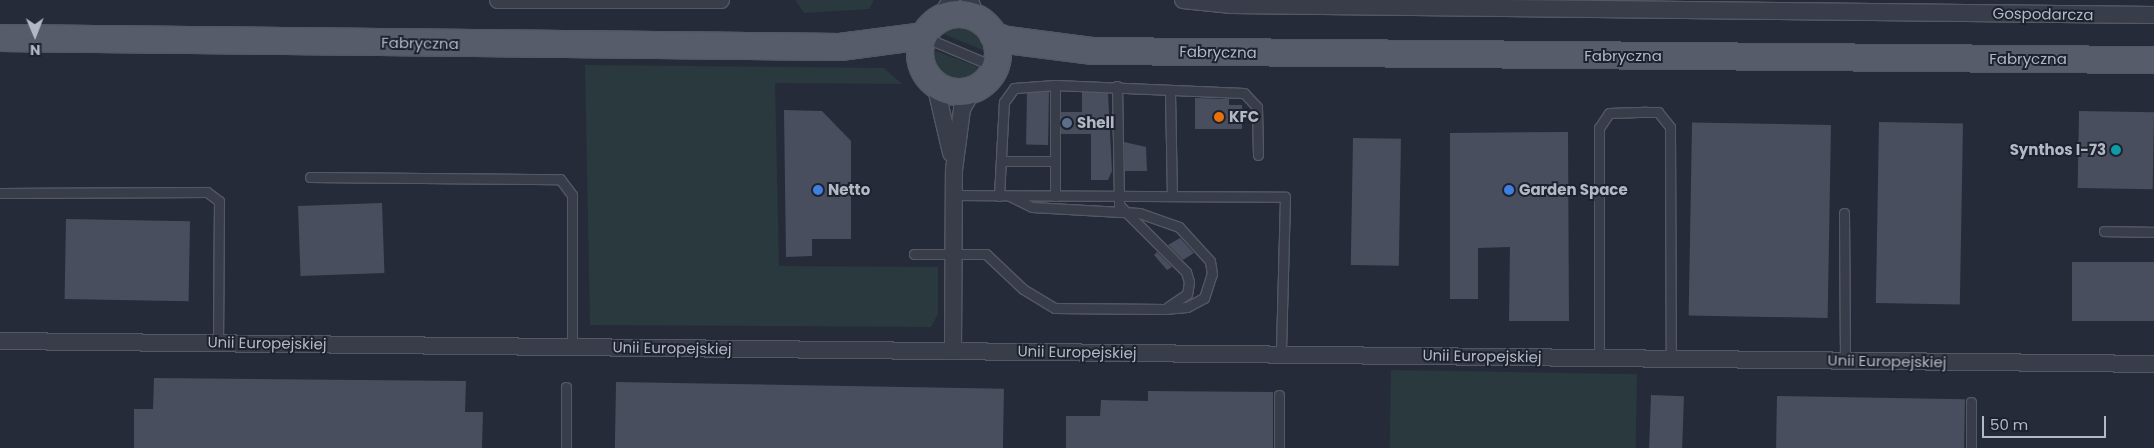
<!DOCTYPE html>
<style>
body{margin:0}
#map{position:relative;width:2154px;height:448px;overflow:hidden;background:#252b39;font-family:Poppins,sans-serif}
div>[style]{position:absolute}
.green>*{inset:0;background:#29393d;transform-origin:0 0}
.building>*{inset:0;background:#494e5f;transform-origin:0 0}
.roads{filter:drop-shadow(1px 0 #535864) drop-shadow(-1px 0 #535864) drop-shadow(0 1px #535864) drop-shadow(0 -1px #535864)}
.lane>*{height:9px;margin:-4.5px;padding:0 4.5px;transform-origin:4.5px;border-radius:4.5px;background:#383d49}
.street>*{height:16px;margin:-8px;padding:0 8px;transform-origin:8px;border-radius:8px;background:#383d49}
.primary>*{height:26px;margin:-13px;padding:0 13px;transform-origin:13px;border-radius:13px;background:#565c69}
.primary>.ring{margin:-13px;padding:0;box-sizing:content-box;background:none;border:26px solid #565c69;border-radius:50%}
.dots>*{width:14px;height:14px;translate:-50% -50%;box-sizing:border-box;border:2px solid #1d222e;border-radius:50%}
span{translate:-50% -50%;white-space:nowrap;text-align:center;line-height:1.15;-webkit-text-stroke:4px #1d222e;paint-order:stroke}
.street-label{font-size:15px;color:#b3b8c5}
.poi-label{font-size:15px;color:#b3b8c5;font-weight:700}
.left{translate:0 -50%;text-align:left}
.right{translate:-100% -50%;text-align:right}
.north{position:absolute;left:10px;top:10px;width:50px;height:50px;-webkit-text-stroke:4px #1d222e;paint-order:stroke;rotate:179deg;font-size:14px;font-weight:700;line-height:20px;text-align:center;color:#b3b8c5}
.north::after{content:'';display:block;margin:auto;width:18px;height:22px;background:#b3b8c5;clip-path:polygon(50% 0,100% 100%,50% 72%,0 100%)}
.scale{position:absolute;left:1982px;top:416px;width:124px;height:22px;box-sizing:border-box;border:2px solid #b3b8c5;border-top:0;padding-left:6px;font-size:15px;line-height:18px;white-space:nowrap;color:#b3b8c5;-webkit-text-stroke:4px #1d222e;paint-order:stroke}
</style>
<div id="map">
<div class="green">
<i style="clip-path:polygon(795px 0,873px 0,873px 2px,869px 9px,804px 13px)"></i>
<i style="clip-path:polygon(960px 26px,977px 34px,985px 51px,939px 32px)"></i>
<i style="clip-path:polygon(931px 49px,981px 68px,966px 79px,950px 79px,935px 68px)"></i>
<i style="clip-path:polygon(585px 65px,884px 68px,902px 84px,775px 83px,779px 266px,938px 267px,938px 314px,931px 327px,590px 325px)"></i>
<i style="left:1391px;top:370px;width:246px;height:78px;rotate:1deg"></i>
</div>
<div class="building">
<i style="left:1049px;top:92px;width:53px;height:22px;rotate:91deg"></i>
<i style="clip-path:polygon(1082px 92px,1108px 93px,1112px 171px,1108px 180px,1091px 180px,1091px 134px,1061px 134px,1061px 112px,1082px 112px)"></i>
<i style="clip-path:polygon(1195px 98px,1229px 99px,1229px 105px,1242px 105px,1242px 129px,1195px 129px)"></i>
<i style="clip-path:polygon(784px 110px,822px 111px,851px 141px,851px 239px,812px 239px,812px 256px,786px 257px)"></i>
<i style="left:2079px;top:111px;width:75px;height:77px;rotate:1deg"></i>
<i style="left:1879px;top:122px;width:84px;height:181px;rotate:1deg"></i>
<i style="left:1831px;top:125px;width:193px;height:139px;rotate:91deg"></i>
<i style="clip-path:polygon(1568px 132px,1569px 321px,1509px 321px,1510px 247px,1478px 248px,1478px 299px,1450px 299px,1450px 133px)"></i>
<i style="left:1353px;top:138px;width:48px;height:127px;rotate:1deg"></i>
<i style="clip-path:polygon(1124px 142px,1146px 147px,1147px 171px,1125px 171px)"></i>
<i style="left:382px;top:203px;width:70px;height:84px;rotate:88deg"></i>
<i style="left:66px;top:219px;width:124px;height:80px;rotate:1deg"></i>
<i style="clip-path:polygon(1180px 238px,1194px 253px,1183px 260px,1168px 245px)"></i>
<i style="clip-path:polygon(1157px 252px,1172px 267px,1167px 270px,1154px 255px)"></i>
<i style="left:2072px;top:262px;width:82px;height:59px"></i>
<i style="clip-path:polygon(154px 378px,466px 381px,465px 412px,483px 412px,482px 448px,134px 448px,134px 409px,153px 409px)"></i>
<i style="left:616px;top:382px;width:388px;height:66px;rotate:1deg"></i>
<i style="clip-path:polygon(1148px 391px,1273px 392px,1273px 448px,1066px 448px,1066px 416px,1100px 416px,1101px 400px,1148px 401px)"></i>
<i style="left:1651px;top:395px;width:33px;height:53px;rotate:2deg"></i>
<i style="left:1777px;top:396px;width:188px;height:52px;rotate:1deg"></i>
</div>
<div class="roads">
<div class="lane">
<i style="left:924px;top:37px;width:77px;rotate:22.9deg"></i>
<i style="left:1055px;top:85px;width:189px;rotate:2.4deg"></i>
<i style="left:1244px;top:93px;width:19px;rotate:47deg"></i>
<i style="left:1257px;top:107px;width:48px;rotate:88.8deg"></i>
<i style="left:1117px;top:86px;width:119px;rotate:89deg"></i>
<i style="left:1119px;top:205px;width:95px;rotate:45deg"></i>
<i style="left:1186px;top:272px;width:10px;rotate:73deg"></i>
<i style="left:1189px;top:282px;width:12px;rotate:99deg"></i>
<i style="left:1187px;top:294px;width:23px;rotate:146deg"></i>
<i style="left:1170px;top:93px;width:103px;rotate:88.9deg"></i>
<i style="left:1001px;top:161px;width:53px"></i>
<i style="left:310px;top:177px;width:250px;rotate:0.5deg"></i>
<i style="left:560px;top:179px;width:20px;rotate:53deg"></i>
<i style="left:572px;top:195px;width:152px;rotate:90deg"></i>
<i style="left:0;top:193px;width:207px;rotate:-0.3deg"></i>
<i style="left:207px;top:192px;width:15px;rotate:37deg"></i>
<i style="left:219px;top:201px;width:142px;rotate:90.4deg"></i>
<i style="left:954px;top:195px;width:331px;rotate:0.3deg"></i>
<i style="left:1285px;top:197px;width:157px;rotate:91.5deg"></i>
<i style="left:999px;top:196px;width:94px;rotate:-87deg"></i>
<i style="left:1004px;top:102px;width:17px;rotate:-54deg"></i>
<i style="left:1014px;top:88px;width:41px;rotate:-4.2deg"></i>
<i style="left:1055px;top:85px;width:111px;rotate:90deg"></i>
<i style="left:1844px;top:213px;width:147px;rotate:89.6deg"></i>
<i style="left:2104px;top:231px;width:50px;rotate:1.1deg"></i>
<i style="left:914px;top:254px;width:72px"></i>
<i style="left:986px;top:254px;width:51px;rotate:43.4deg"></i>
<i style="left:1023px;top:289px;width:37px;rotate:31deg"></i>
<i style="left:1055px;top:308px;width:109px;rotate:0.5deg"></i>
<i style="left:1164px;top:309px;width:23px;rotate:-5deg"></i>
<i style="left:1187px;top:307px;width:19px;rotate:-28deg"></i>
<i style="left:1204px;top:298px;width:25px;rotate:-72deg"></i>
<i style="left:1212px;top:274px;width:13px;rotate:-99deg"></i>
<i style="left:1210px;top:261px;width:46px;rotate:-132.4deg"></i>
<i style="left:1179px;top:227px;width:42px;rotate:-160.7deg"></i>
<i style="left:1139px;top:213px;width:107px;rotate:-176.8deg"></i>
<i style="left:1032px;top:207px;width:25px;rotate:-154deg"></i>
<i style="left:1599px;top:358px;width:230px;rotate:-90deg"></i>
<i style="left:1599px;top:128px;width:18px;rotate:-56deg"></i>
<i style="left:1609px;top:113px;width:37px;rotate:-2deg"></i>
<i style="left:1646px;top:112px;width:12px"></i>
<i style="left:1658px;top:112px;width:19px;rotate:51deg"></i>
<i style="left:1670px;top:127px;width:231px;rotate:89.8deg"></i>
<i style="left:1279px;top:395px;width:53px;rotate:90deg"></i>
<i style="left:566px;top:448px;width:61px;rotate:-90deg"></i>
<i style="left:1971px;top:448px;width:46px;rotate:-90deg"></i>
</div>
<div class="street">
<i style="left:498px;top:0;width:223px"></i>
<i style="left:970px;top:0;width:19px;rotate:72deg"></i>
<i style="left:1183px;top:0;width:49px;rotate:5.8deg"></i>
<i style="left:1232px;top:5px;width:922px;rotate:0.62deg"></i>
<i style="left:940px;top:18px;width:21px;rotate:-59deg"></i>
<i style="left:935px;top:84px;width:71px;rotate:76.9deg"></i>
<i style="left:0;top:341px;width:2154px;rotate:0.61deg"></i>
<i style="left:953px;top:351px;width:181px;rotate:-89.7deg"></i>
<i style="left:954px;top:170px;width:62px;rotate:-82.5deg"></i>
<i style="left:962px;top:109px;width:22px;rotate:-60deg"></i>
</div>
<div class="primary">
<i class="ring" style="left:920px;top:14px;width:52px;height:52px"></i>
<i style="left:993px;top:35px;width:15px;rotate:20deg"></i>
<i style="left:1007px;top:40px;width:87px;rotate:7.3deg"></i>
<i style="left:1093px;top:51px;width:1061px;rotate:0.49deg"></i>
<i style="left:0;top:38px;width:840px;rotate:0.61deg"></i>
<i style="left:840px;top:47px;width:84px;rotate:-7.5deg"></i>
</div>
</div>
<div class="dots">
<i style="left:1219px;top:117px;background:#e8710a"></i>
<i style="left:1067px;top:123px;background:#5c6f8a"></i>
<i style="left:2116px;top:150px;background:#0f9aa8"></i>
<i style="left:818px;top:190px;background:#3f7fe0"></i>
<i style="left:1509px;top:190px;background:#3f7fe0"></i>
</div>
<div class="street-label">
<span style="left:2043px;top:14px;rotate:1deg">Gospodarcza</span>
<span style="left:420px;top:43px;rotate:1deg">Fabryczna</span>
<span style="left:1218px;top:52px;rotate:1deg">Fabryczna</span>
<span style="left:1623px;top:56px">Fabryczna</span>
<span style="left:2028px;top:59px">Fabryczna</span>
<span style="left:267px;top:343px;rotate:1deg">Unii Europejskiej</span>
<span style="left:672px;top:348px;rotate:1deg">Unii Europejskiej</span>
<span style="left:1077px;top:352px;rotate:1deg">Unii Europejskiej</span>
<span style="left:1482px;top:356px;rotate:1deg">Unii Europejskiej</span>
<span style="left:1887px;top:361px;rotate:1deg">Unii Europejskiej</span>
</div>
<div class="poi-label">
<span class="left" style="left:1229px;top:117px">KFC</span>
<span class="left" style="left:1077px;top:123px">Shell</span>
<span class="right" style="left:2106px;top:150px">Synthos I-73</span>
<span class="left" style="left:828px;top:190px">Netto</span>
<span class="left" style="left:1519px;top:190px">Garden Space</span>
</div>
<div class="north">N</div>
<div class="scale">50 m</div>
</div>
